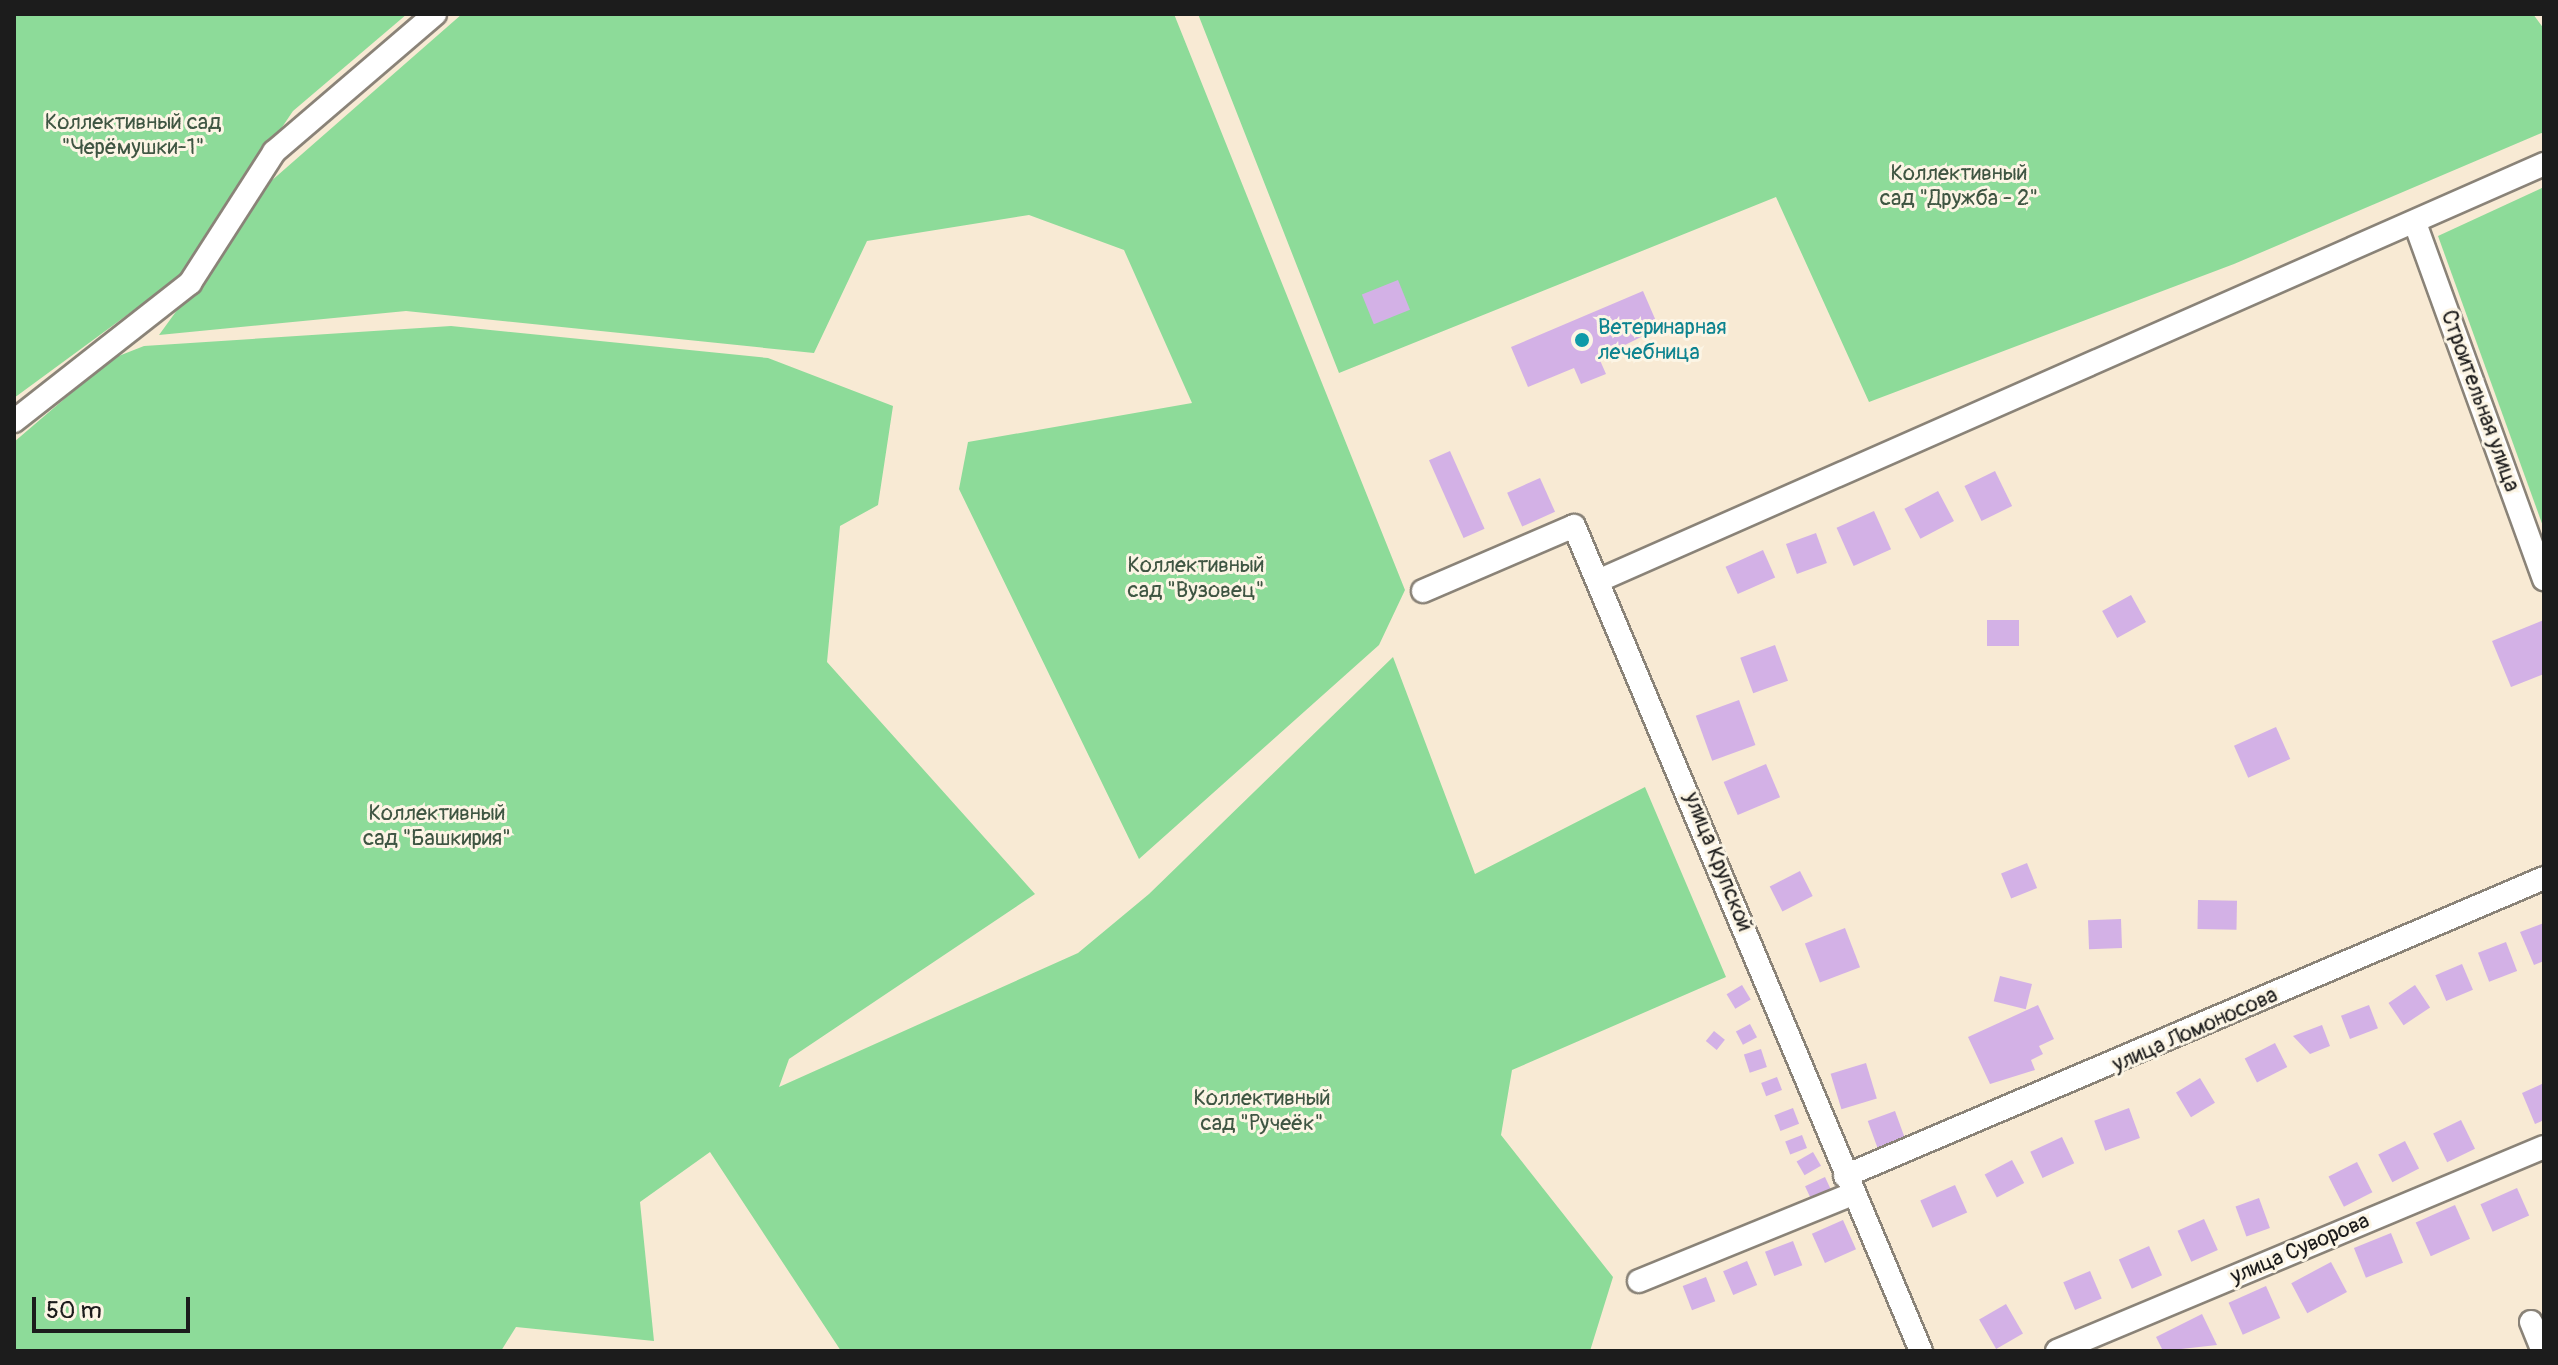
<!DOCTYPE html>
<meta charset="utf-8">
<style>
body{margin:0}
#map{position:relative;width:2558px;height:1365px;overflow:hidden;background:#f8ead4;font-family:Pangolin,sans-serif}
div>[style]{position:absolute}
.green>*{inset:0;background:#8ddb99}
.building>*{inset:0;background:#d3b1e6;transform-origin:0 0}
.roads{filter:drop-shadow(2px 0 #8a8378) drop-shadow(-2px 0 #8a8378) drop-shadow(0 2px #8a8378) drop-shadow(0 -2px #8a8378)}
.minor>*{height:22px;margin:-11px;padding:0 11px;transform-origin:11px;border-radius:11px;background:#fff}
.dots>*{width:22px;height:22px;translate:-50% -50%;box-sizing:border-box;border:4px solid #fcf5e5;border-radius:50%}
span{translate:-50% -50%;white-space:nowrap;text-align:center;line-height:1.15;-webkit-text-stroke:6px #fcf5e5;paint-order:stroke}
.park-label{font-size:22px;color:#3e5542}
.culture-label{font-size:22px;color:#0d838f}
.left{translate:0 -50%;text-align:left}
.street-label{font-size:22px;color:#1c1c1c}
.frame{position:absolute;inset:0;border:16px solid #1c1c1c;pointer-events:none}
.scale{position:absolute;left:32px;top:1297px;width:158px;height:36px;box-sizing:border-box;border:4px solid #1c1c1c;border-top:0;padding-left:10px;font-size:24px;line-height:28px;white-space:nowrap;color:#1c1c1c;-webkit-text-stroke:6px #fcf5e5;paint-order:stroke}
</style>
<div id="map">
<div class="green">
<i style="clip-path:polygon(14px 14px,407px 14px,293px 111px,183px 274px,14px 398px)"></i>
<i style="clip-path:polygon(462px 14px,1174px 14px,1405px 590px,1379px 645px,1139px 859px,959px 489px,968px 442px,1192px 403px,1124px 250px,1029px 215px,867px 241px,814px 353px,406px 311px,159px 335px,270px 182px)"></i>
<i style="clip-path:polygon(1198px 14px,2533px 14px,2544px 29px,2544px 132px,2234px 264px,1869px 402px,1776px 197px,1339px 373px)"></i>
<i style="clip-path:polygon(2544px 187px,2544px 529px,2438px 236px)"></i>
<i style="clip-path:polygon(451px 326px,768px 358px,893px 406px,878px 505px,840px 526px,827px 662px,1035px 894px,789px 1059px,779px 1087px,1078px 953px,1149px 894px,1393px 657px,1475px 874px,1645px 787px,1726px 977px,1512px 1070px,1501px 1135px,1613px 1277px,1590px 1351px,841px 1351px,710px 1152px,640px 1202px,654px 1341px,516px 1327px,501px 1351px,14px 1351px,14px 442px,111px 359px,144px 346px)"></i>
</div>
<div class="building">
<i style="left:1398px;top:280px;width:32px;height:39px;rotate:68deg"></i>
<i style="clip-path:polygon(1643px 291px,1659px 328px,1599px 358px,1606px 374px,1581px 384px,1574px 368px,1528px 387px,1511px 347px)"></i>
<i style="left:1450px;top:451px;width:85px;height:23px;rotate:66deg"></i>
<i style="left:1995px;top:471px;width:39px;height:34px;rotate:64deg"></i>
<i style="left:1540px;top:478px;width:37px;height:36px;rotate:66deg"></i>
<i style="left:1938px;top:491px;width:34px;height:38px;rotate:62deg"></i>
<i style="left:1874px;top:511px;width:42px;height:41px;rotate:66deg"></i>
<i style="left:1816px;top:533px;width:32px;height:32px;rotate:70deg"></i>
<i style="left:1763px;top:550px;width:30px;height:41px;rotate:66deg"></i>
<i style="left:2131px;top:595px;width:31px;height:33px;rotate:61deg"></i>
<i style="left:1987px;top:620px;width:32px;height:26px"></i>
<i style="clip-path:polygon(2544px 620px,2544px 674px,2511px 687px,2492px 641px)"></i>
<i style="left:1775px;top:645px;width:38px;height:37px;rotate:70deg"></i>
<i style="left:1739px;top:700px;width:48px;height:46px;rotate:70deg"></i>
<i style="left:2276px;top:727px;width:35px;height:46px;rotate:66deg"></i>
<i style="left:1766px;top:764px;width:36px;height:46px;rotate:67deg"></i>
<i style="left:2027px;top:863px;width:27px;height:28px;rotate:68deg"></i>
<i style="left:1800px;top:871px;width:28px;height:34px;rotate:63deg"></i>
<i style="left:2198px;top:900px;width:39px;height:29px;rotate:1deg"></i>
<i style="left:2121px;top:919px;width:29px;height:33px;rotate:88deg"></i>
<i style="clip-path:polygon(2544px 923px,2544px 961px,2534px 965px,2520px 932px)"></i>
<i style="left:1845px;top:928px;width:42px;height:43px;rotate:69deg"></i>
<i style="left:2506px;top:942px;width:31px;height:30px;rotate:69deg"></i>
<i style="left:2462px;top:964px;width:28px;height:29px;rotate:67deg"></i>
<i style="left:2000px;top:976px;width:33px;height:26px;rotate:14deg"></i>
<i style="left:1742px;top:985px;width:17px;height:18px;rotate:59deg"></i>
<i style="left:2415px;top:985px;width:27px;height:32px;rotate:56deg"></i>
<i style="clip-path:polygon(2038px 1005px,2054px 1039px,2039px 1046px,2043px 1054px,2031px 1060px,2035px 1070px,1990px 1084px,1968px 1037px)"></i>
<i style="left:2369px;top:1005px;width:25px;height:30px;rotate:69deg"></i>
<i style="left:1750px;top:1024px;width:15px;height:16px;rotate:62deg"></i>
<i style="clip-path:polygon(2322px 1025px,2330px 1046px,2310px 1054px,2293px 1036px)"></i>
<i style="left:1714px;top:1031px;width:14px;height:13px;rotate:39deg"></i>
<i style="left:2275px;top:1043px;width:27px;height:34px;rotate:63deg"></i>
<i style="left:1761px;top:1049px;width:19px;height:18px;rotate:72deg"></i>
<i style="left:1866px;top:1063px;width:37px;height:37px;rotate:73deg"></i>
<i style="left:1777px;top:1077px;width:14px;height:17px;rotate:69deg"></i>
<i style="left:2200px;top:1078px;width:29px;height:28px;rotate:59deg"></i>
<i style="clip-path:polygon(2544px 1083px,2544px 1120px,2535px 1124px,2522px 1093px)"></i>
<i style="left:1793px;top:1108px;width:17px;height:20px;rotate:69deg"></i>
<i style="left:2129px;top:1108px;width:32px;height:37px;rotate:70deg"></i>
<i style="left:1895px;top:1111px;width:29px;height:29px;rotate:70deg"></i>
<i style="left:2461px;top:1120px;width:32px;height:31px;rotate:64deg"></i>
<i style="left:1802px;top:1135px;width:14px;height:18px;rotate:69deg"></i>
<i style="left:2062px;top:1137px;width:29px;height:35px;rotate:65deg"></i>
<i style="left:2405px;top:1141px;width:31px;height:30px;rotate:63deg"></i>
<i style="left:1813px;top:1152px;width:16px;height:19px;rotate:60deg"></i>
<i style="left:2012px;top:1160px;width:26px;height:31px;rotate:62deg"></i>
<i style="left:2357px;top:1162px;width:34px;height:32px;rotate:63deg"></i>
<i style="left:1825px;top:1177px;width:21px;height:22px;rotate:65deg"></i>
<i style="left:1955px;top:1185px;width:30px;height:38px;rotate:66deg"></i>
<i style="left:2517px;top:1188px;width:30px;height:40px;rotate:66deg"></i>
<i style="left:2259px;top:1198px;width:32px;height:25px;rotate:70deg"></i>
<i style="left:2455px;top:1205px;width:37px;height:43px;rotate:66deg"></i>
<i style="left:2204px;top:1219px;width:34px;height:29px;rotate:66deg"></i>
<i style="left:1843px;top:1220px;width:32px;height:34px;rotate:66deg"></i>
<i style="left:2391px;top:1233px;width:32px;height:40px;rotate:68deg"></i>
<i style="left:1793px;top:1241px;width:26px;height:30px;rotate:69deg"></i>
<i style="left:2149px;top:1246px;width:32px;height:33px;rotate:66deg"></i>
<i style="left:1747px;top:1261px;width:26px;height:26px;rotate:67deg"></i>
<i style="left:2331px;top:1262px;width:34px;height:45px;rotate:62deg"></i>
<i style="left:2090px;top:1271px;width:30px;height:29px;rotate:67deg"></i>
<i style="left:1706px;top:1277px;width:26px;height:25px;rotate:69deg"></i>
<i style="left:2266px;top:1286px;width:35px;height:41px;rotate:66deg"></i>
<i style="left:2006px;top:1304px;width:34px;height:31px;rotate:60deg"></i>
<i style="clip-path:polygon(2202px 1314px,2217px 1345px,2163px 1351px,2156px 1337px)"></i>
</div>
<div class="roads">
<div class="minor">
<i style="left:2415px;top:223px;width:379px;rotate:70.1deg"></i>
<i style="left:14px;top:421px;width:224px;rotate:-38.1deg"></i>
<i style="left:190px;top:283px;width:156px;rotate:-57.3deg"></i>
<i style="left:274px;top:152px;width:212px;rotate:-40.6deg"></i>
<i style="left:1600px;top:580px;width:1032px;rotate:-23.78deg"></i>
<i style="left:1423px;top:591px;width:164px;rotate:-23.3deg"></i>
<i style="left:1574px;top:526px;width:895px;rotate:67.19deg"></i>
<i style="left:1845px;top:1176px;width:760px;rotate:-23.09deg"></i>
<i style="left:1639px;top:1281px;width:230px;rotate:-22.2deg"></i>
<i style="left:2531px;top:1322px;width:31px;rotate:68deg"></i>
<i style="left:2057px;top:1351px;width:528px;rotate:-22.73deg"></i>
</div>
</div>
<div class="dots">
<i style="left:1582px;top:340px;background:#0f9aa8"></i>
</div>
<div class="park-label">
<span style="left:133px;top:135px">Коллективный сад<br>"Черёмушки-1"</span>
<span style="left:1959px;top:186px">Коллективный<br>сад "Дружба - 2"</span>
<span style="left:1196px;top:578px">Коллективный<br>сад "Вузовец"</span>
<span style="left:437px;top:826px">Коллективный<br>сад "Башкирия"</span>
<span style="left:1262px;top:1111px">Коллективный<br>сад "Ручеёк"</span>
</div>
<div class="culture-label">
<span class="left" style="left:1598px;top:340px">Ветеринарная<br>лечебница</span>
</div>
<div class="street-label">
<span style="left:2480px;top:401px;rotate:70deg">Строительная улица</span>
<span style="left:1718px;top:862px;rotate:68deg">улица Крупской</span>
<span style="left:2195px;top:1030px;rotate:-24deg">улица Ломоносова</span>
<span style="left:2300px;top:1249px;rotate:-23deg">улица Суворова</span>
</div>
<div class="frame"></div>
<div class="scale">50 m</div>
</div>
